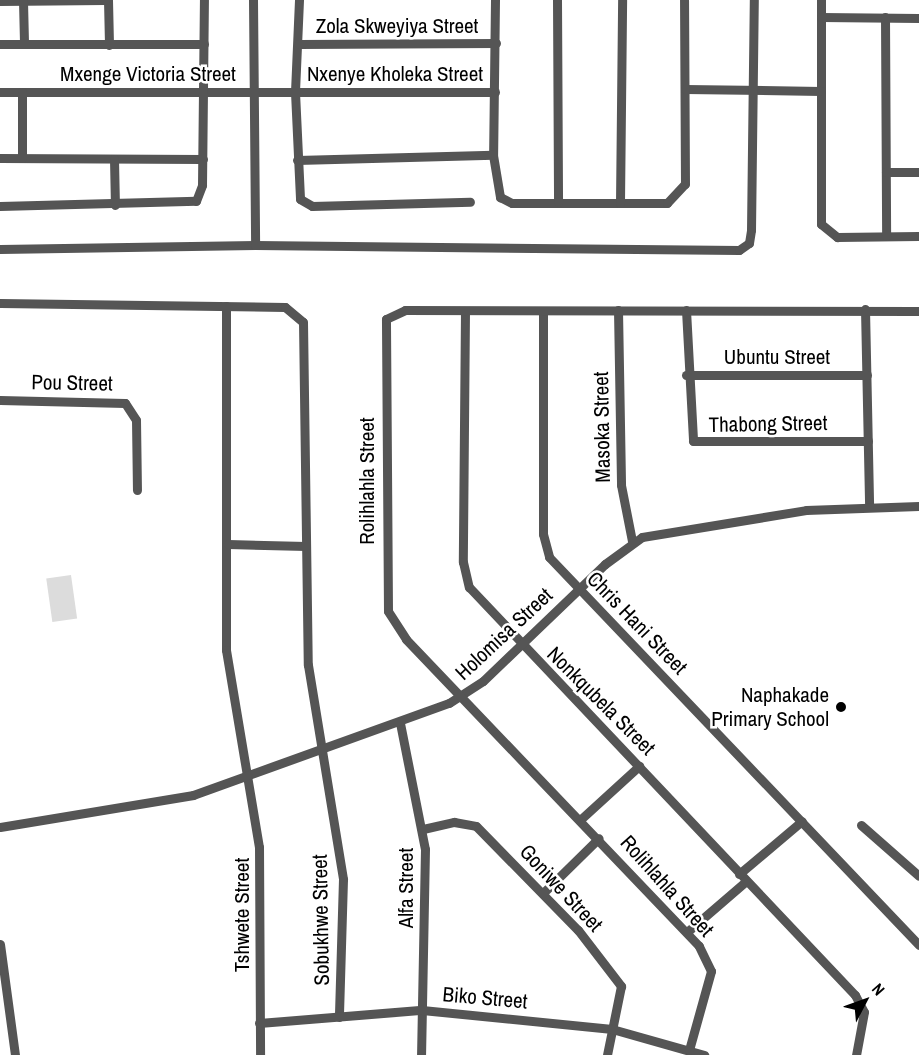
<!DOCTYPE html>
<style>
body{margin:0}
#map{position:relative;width:919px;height:1055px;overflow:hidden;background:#fff;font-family:"Archivo Narrow",sans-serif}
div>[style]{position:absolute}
.green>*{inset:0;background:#dcdcdc;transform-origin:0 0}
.street>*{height:9px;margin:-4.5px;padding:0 4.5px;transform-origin:4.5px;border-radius:4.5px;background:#555}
.dots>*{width:16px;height:16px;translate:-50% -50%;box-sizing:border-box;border:3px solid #fff;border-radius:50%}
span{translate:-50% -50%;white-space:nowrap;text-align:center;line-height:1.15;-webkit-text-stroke:5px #fff;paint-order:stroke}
.street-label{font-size:21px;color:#000}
.poi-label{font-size:21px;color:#000}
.right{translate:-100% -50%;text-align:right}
.north{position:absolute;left:835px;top:971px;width:60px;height:60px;-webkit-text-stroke:4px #fff;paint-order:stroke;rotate:49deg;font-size:16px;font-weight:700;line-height:24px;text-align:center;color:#000}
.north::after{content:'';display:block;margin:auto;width:21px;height:27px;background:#000;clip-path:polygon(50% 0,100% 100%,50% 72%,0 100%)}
</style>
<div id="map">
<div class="green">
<i style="left:71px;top:575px;width:44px;height:25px;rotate:82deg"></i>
</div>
<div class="street">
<i style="left:108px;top:0;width:45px;rotate:88.7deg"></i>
<i style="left:253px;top:0;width:245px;rotate:89.5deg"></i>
<i style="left:299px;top:0;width:92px;rotate:92.5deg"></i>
<i style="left:295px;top:92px;width:107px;rotate:87.3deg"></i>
<i style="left:300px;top:199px;width:14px;rotate:30deg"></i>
<i style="left:312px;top:206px;width:158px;rotate:-1.5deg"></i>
<i style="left:495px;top:0;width:155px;rotate:90.7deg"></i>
<i style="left:493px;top:155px;width:43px;rotate:80.5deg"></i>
<i style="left:500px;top:197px;width:13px;rotate:27deg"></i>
<i style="left:512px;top:203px;width:155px"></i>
<i style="left:667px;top:203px;width:26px;rotate:-47deg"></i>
<i style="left:685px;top:184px;width:184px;rotate:-90.3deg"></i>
<i style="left:557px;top:0;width:202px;rotate:89.7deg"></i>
<i style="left:821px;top:0;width:224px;rotate:90deg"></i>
<i style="left:821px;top:224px;width:21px;rotate:39deg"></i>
<i style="left:837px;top:237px;width:82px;rotate:-0.7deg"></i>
<i style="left:0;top:1px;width:105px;rotate:-0.5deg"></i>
<i style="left:23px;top:1px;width:42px;rotate:88.6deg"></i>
<i style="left:821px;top:17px;width:98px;rotate:0.6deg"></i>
<i style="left:885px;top:17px;width:219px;rotate:89.7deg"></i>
<i style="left:0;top:44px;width:204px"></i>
<i style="left:299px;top:44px;width:197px;rotate:-0.3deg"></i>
<i style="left:685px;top:89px;width:136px;rotate:0.8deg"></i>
<i style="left:0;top:92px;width:495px"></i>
<i style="left:0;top:158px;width:203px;rotate:0.3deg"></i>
<i style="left:22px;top:158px;width:66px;rotate:-90deg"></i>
<i style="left:114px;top:159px;width:46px;rotate:88.8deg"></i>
<i style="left:297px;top:160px;width:196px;rotate:-1.5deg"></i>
<i style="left:886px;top:172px;width:33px"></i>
<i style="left:620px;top:203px;width:203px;rotate:-89.4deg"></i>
<i style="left:0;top:206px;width:196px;rotate:-1.5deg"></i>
<i style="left:196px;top:201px;width:17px;rotate:-69deg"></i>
<i style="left:202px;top:185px;width:185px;rotate:-89.4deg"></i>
<i style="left:0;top:249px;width:255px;rotate:-0.9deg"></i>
<i style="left:255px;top:245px;width:484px;rotate:0.6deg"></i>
<i style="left:739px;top:250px;width:12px;rotate:-35deg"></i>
<i style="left:749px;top:243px;width:13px;rotate:-81deg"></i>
<i style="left:751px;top:230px;width:230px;rotate:-89.3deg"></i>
<i style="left:0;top:303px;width:285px;rotate:0.8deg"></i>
<i style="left:285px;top:307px;width:23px;rotate:40deg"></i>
<i style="left:303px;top:322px;width:343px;rotate:89.2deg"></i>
<i style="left:308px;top:665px;width:217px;rotate:80.7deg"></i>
<i style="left:343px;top:879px;width:138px;rotate:91.7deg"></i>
<i style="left:226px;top:306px;width:344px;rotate:90deg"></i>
<i style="left:226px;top:650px;width:200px;rotate:80.5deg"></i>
<i style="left:259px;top:847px;width:208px;rotate:89.7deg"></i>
<i style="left:865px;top:309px;width:197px;rotate:88.8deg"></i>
<i style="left:618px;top:310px;width:175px;rotate:89deg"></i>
<i style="left:621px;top:485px;width:57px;rotate:78.9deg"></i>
<i style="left:686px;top:310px;width:131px;rotate:86.9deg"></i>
<i style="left:693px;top:441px;width:175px"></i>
<i style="left:465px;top:311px;width:251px;rotate:90.5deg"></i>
<i style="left:463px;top:562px;width:26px;rotate:77deg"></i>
<i style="left:469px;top:587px;width:562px;rotate:46.59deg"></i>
<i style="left:855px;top:995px;width:19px;rotate:62deg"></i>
<i style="left:864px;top:1012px;width:44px;rotate:100.5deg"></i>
<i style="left:543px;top:311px;width:223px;rotate:90deg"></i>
<i style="left:543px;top:534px;width:24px;rotate:75deg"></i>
<i style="left:549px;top:557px;width:536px;rotate:46.36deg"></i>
<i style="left:686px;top:375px;width:181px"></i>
<i style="left:0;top:400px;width:125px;rotate:1.4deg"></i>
<i style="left:125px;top:403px;width:20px;rotate:57deg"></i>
<i style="left:136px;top:420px;width:70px;rotate:89.2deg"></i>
<i style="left:228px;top:544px;width:78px;rotate:1.5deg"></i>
<i style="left:400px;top:723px;width:128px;rotate:78.8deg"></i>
<i style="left:425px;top:849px;width:206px;rotate:91.1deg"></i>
<i style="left:581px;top:819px;width:79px;rotate:-42.4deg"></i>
<i style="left:861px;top:825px;width:77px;rotate:41.3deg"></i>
<i style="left:0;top:827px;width:196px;rotate:-9.4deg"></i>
<i style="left:193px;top:795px;width:272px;rotate:-19.8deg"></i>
<i style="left:449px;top:703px;width:40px;rotate:-32.9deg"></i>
<i style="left:483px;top:681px;width:169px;rotate:-43.8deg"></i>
<i style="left:605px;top:564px;width:46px;rotate:-36.1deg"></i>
<i style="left:642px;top:537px;width:166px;rotate:-9.3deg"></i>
<i style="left:806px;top:510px;width:113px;rotate:-2deg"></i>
<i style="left:423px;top:829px;width:32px;rotate:-13deg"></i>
<i style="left:454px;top:822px;width:22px;rotate:10deg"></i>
<i style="left:476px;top:826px;width:146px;rotate:45.6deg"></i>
<i style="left:578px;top:930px;width:71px;rotate:52.5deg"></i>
<i style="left:621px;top:986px;width:70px;rotate:101.5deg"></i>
<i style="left:739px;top:874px;width:82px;rotate:-40.1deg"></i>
<i style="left:543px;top:893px;width:78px;rotate:-44.5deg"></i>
<i style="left:687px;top:932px;width:78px;rotate:-40.8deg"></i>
<i style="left:0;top:944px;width:112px;rotate:82.3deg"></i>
<i style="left:259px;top:1023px;width:164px;rotate:-4.6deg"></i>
<i style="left:422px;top:1010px;width:191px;rotate:5.7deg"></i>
<i style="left:612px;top:1029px;width:96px;rotate:15.8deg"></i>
<i style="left:689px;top:1050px;width:82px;rotate:-74.4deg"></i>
<i style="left:711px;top:971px;width:28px;rotate:-116deg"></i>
<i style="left:699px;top:946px;width:424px;rotate:-133.7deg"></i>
<i style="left:406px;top:639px;width:33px;rotate:-123deg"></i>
<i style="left:388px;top:611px;width:292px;rotate:-90.4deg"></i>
<i style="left:386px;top:319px;width:21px;rotate:-25deg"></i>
<i style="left:405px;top:310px;width:514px;rotate:0.11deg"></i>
</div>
<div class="dots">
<i style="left:841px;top:707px;background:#000"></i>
</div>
<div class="street-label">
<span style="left:397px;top:26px">Zola Skweyiya Street</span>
<span style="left:148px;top:74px">Mxenge Victoria Street</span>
<span style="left:395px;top:74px">Nxenye Kholeka Street</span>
<span style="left:777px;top:357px">Ubuntu Street</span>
<span style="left:72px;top:383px;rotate:1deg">Pou Street</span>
<span style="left:768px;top:424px;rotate:-1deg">Thabong Street</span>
<span style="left:602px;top:427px;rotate:-91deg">Masoka Street</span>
<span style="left:367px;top:481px;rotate:-90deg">Rolihlahla Street</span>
<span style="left:637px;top:623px;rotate:46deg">Chris Hani Street</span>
<span style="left:504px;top:634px;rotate:-43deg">Holomisa Street</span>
<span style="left:601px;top:701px;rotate:45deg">Nonkqubela Street</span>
<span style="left:667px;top:886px;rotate:48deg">Rolihlahla Street</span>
<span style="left:406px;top:888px;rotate:-90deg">Alfa Street</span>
<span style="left:561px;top:888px;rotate:47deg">Goniwe Street</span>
<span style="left:242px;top:915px;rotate:-90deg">Tshwete Street</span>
<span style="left:321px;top:920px;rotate:-91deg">Sobukhwe Street</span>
<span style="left:485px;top:998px;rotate:5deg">Biko Street</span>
</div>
<div class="poi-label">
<span class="right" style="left:829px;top:707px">Naphakade<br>Primary School</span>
</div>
<div class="north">N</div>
</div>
